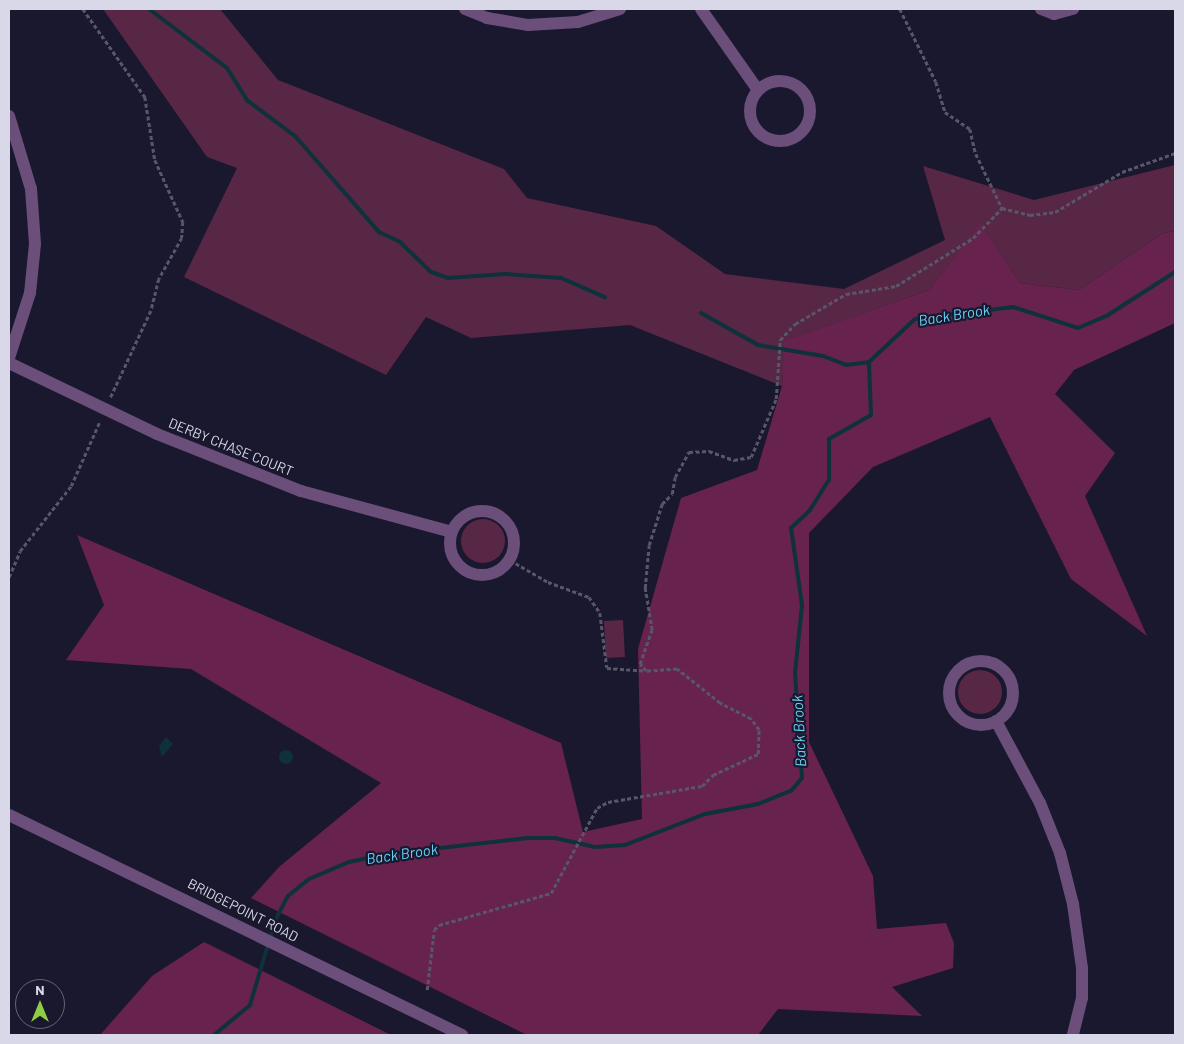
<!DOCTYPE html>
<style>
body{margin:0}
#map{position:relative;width:1184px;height:1044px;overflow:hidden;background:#19182e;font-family:Barlow,sans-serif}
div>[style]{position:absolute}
.green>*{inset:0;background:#582745;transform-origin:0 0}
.round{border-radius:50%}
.forest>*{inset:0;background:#67234d}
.water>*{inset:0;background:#0e313b}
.stream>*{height:4px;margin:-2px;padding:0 2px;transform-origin:2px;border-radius:2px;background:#0e313b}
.path>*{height:2.5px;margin-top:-1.25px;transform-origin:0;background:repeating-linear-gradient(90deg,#57566a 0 4px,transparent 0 6.5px)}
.minor>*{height:12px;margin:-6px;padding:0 6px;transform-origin:6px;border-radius:6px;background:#6b4e79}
.minor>.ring{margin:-6px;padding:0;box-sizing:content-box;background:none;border:12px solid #6b4e79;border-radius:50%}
span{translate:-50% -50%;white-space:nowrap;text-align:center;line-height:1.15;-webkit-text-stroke:4.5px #19182e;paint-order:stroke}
.street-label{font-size:14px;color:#d8d8e8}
.water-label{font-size:15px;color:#65d1f5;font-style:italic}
.frame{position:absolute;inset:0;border:10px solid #d8d8e8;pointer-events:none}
.north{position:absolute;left:15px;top:979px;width:50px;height:50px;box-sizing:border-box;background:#19182e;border:1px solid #656578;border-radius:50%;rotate:0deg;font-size:14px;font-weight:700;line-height:20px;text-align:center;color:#d8d8e8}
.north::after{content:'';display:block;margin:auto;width:18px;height:22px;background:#8fcd42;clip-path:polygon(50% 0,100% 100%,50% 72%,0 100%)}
</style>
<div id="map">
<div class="green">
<i style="clip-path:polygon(103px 9px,220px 9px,278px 80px,504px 169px,527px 198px,656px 226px,725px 274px,844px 289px,945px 240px,923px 166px,1034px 200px,1175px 165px,1175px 231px,1163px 233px,1079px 290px,1020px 283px,980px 225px,929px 290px,785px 341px,782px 386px,630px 325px,471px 338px,426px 317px,386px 375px,184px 277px,237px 168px,207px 157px)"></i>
<i class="round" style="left:461px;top:519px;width:44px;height:44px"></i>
<i style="left:623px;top:620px;width:37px;height:19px;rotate:87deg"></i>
<i class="round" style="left:958px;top:670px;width:44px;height:44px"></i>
</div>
<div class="forest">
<i style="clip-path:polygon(980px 224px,1020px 283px,1079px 290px,1163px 233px,1175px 231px,1175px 323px,1074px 370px,1055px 394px,1115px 453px,1085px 496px,1147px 636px,1071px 579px,990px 417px,873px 467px,809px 533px,809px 742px,873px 876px,877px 929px,946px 923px,954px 943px,953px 968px,892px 987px,922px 1016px,778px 1009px,758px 1035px,527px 1035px,251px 898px,279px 867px,381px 783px,191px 669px,66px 660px,104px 605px,77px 535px,561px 743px,583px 832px,642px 819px,638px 649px,681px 498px,757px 470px,782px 386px,784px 341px,929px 290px)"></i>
<i style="clip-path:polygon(204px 942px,391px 1035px,100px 1035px,152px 976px)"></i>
</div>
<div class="water">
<i style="clip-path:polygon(166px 737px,173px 744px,162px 757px,159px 746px)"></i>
<i class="round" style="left:279px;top:750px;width:14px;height:14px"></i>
</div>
<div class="stream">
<i style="left:149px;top:9px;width:98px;rotate:37.1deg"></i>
<i style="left:227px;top:68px;width:39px;rotate:58deg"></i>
<i style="left:248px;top:101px;width:59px;rotate:36.7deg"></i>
<i style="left:295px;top:136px;width:128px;rotate:48.8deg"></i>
<i style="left:379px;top:232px;width:23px;rotate:25deg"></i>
<i style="left:400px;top:242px;width:43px;rotate:44.1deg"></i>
<i style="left:431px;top:272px;width:18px;rotate:19deg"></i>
<i style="left:448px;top:278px;width:57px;rotate:-4deg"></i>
<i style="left:505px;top:274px;width:56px;rotate:4.1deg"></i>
<i style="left:561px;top:278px;width:48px;rotate:23.4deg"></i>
<i style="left:701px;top:313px;width:65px;rotate:29.3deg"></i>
<i style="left:758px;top:345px;width:66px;rotate:9.6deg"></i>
<i style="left:823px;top:356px;width:25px;rotate:21deg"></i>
<i style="left:846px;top:365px;width:23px;rotate:-7deg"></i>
<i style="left:214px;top:1035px;width:47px;rotate:-39.8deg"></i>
<i style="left:250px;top:1005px;width:88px;rotate:-73.4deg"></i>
<i style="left:275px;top:921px;width:28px;rotate:-63deg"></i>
<i style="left:288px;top:896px;width:27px;rotate:-39deg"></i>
<i style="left:309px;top:879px;width:43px;rotate:-23deg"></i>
<i style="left:349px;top:862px;width:40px;rotate:-12deg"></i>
<i style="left:388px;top:854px;width:141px;rotate:-6.5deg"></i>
<i style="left:528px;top:838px;width:27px"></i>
<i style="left:555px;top:838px;width:41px;rotate:12.7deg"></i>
<i style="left:595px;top:847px;width:30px;rotate:-4deg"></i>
<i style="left:625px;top:845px;width:86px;rotate:-21.2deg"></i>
<i style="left:705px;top:814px;width:54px;rotate:-10.7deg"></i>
<i style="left:758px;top:804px;width:35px;rotate:-22deg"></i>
<i style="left:791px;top:791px;width:17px;rotate:-50deg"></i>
<i style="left:802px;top:778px;width:105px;rotate:-93.8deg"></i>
<i style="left:795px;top:673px;width:68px;rotate:-84.1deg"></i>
<i style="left:802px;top:605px;width:78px;rotate:-98.1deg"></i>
<i style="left:791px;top:528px;width:26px;rotate:-43deg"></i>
<i style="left:810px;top:510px;width:36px;rotate:-58deg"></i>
<i style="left:829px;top:480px;width:41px;rotate:-90deg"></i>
<i style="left:829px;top:439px;width:48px;rotate:-29.7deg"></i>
<i style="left:871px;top:415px;width:53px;rotate:-92.2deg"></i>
<i style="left:869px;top:362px;width:63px;rotate:-43.1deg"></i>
<i style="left:915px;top:319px;width:99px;rotate:-7deg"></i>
<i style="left:1013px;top:307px;width:68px;rotate:17.9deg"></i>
<i style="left:1078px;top:328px;width:33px;rotate:-23deg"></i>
<i style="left:1108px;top:315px;width:80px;rotate:-32.7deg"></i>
</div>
<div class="path">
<i style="left:83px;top:9px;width:108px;rotate:54.8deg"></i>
<i style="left:145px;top:97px;width:64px;rotate:81deg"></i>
<i style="left:155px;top:160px;width:68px;rotate:65.7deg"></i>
<i style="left:183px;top:222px;width:16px;rotate:94deg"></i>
<i style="left:182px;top:238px;width:47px;rotate:119.3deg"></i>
<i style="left:159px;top:279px;width:33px;rotate:104deg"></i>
<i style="left:151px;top:311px;width:97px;rotate:115deg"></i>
<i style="left:900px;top:9px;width:81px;rotate:63.7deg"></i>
<i style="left:936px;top:82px;width:31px;rotate:73deg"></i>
<i style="left:945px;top:112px;width:30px;rotate:34deg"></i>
<i style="left:970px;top:129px;width:26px;rotate:77deg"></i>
<i style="left:976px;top:154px;width:60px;rotate:64.3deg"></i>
<i style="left:1002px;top:208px;width:29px;rotate:14deg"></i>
<i style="left:1030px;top:215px;width:25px;rotate:-7deg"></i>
<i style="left:1055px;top:212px;width:78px;rotate:-30.8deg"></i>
<i style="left:1122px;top:172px;width:56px;rotate:-19.7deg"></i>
<i style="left:510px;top:560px;width:44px;rotate:30.1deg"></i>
<i style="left:548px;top:582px;width:44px;rotate:20.1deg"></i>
<i style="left:589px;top:597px;width:19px;rotate:55deg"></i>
<i style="left:600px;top:613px;width:55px;rotate:82.7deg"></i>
<i style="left:607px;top:668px;width:39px;rotate:4deg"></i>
<i style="left:9px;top:577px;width:28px;rotate:-67deg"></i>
<i style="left:20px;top:551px;width:83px;rotate:-51.9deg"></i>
<i style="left:71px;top:486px;width:71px;rotate:-66deg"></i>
<i style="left:427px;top:990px;width:60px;rotate:-83.3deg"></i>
<i style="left:434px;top:930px;width:7px;rotate:-45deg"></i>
<i style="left:439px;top:925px;width:116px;rotate:-15.9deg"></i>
<i style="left:551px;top:893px;width:97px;rotate:-61.6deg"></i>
<i style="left:597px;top:808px;width:13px;rotate:-29deg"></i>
<i style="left:608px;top:802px;width:95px;rotate:-9.7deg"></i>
<i style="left:702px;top:786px;width:16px;rotate:-45deg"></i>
<i style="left:713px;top:775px;width:50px;rotate:-25deg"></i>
<i style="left:758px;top:754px;width:24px;rotate:-88deg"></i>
<i style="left:759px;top:730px;width:14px;rotate:-126deg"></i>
<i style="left:751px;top:719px;width:35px;rotate:-153deg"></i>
<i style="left:720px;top:703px;width:55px;rotate:-141.7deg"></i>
<i style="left:677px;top:669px;width:31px;rotate:176deg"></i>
<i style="left:646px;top:671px;width:9px;rotate:-131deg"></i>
<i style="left:640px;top:664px;width:36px;rotate:-71deg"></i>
<i style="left:652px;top:630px;width:43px;rotate:-99.5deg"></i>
<i style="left:645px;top:588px;width:43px;rotate:-84.7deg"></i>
<i style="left:649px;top:545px;width:43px;rotate:-72.4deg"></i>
<i style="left:662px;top:504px;width:14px;rotate:-45deg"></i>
<i style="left:672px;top:494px;width:17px;rotate:-80deg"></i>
<i style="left:675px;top:477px;width:29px;rotate:-61deg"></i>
<i style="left:689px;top:452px;width:20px;rotate:-3deg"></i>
<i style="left:709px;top:451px;width:27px;rotate:20deg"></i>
<i style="left:734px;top:460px;width:17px;rotate:-10deg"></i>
<i style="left:751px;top:457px;width:63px;rotate:-66.7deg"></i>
<i style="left:776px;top:399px;width:59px;rotate:-86.1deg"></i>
<i style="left:780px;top:340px;width:22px;rotate:-47deg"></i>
<i style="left:795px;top:324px;width:59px;rotate:-30.5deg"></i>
<i style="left:846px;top:294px;width:51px;rotate:-9.1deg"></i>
<i style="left:896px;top:286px;width:91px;rotate:-31.9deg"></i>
<i style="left:973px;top:238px;width:42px;rotate:-46deg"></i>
</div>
<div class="minor">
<i style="left:465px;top:9px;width:24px;rotate:22deg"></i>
<i style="left:487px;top:18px;width:42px;rotate:9.7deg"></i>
<i style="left:528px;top:25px;width:50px;rotate:-3.4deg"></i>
<i style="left:578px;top:22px;width:44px;rotate:-17.2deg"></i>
<i style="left:701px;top:9px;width:99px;rotate:54.9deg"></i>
<i style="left:1041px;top:9px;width:14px;rotate:21deg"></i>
<i style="left:1054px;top:14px;width:20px;rotate:-15deg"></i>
<i class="ring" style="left:750px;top:81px;width:48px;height:48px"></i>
<i style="left:9px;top:116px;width:76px;rotate:73.2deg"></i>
<i style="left:31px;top:189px;width:55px;rotate:85.8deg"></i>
<i style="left:35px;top:244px;width:49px;rotate:95.8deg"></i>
<i style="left:30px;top:293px;width:68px;rotate:107.9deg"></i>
<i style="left:9px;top:363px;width:164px;rotate:25.6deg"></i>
<i style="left:157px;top:434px;width:155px;rotate:21.6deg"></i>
<i style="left:301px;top:491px;width:156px;rotate:15.2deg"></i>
<i class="ring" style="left:450px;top:511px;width:52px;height:52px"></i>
<i class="ring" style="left:949px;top:661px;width:52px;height:52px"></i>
<i style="left:996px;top:721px;width:93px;rotate:61.8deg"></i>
<i style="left:1040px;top:803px;width:54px;rotate:68.2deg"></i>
<i style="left:1060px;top:853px;width:53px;rotate:75.7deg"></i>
<i style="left:1073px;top:904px;width:65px;rotate:82deg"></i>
<i style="left:1082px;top:968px;width:30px;rotate:90deg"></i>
<i style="left:1082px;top:998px;width:38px;rotate:104deg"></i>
<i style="left:9px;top:815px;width:504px;rotate:25.9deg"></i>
</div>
<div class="street-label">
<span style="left:231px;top:447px;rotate:22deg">DERBY CHASE COURT</span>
<span style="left:243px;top:910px;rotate:27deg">BRIDGEPOINT ROAD</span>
</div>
<div class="water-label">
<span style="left:954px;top:315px;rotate:-9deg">Back Brook</span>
<span style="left:799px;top:731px;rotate:-93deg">Back Brook</span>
<span style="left:402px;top:854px;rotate:-8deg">Back Brook</span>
</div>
<div class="frame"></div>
<div class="north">N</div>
</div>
